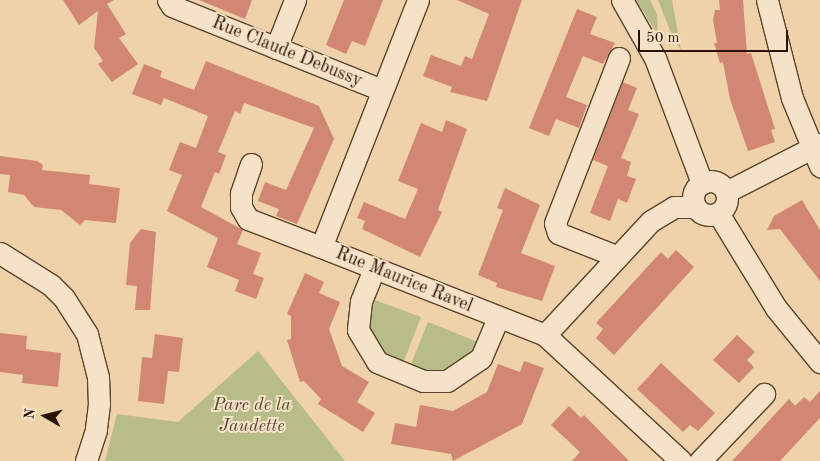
<!DOCTYPE html>
<style>
body{margin:0}
#map{position:relative;width:820px;height:461px;overflow:hidden;background:#efd2a9;font-family:"Old Standard TT",serif}
div>[style]{position:absolute}
.green>*{inset:0;background:#b8bc89}
.building>*{inset:0;background:#d18771}
.roads{filter:drop-shadow(1px 0 #5c422c) drop-shadow(-1px 0 #5c422c) drop-shadow(0 1px #5c422c) drop-shadow(0 -1px #5c422c)}
.minor>*{height:21px;margin:-10.5px;padding:0 10.5px;transform-origin:10.5px;border-radius:10.5px;background:#f5e2c7}
.minor>.ring{margin:-10.5px;padding:0;box-sizing:content-box;background:none;border:21px solid #f5e2c7;border-radius:50%}
span{translate:-50% -50%;white-space:nowrap;text-align:center;line-height:1.15;-webkit-text-stroke:4px #f5e2c7;paint-order:stroke}
.street-label{font-size:18px;color:#2b1203}
.park-label{font-size:18px;color:#55452b;font-style:italic}
.north{position:absolute;left:20px;top:391px;width:50px;height:50px;-webkit-text-stroke:4px #f5e2c7;paint-order:stroke;rotate:278deg;font-size:14px;font-weight:700;line-height:20px;text-align:center;color:#2b1203}
.north::after{content:'';display:block;margin:auto;width:18px;height:22px;background:#2b1203;clip-path:polygon(50% 0,100% 100%,50% 72%,0 100%)}
.scale{position:absolute;left:638px;top:30px;width:150px;height:22px;box-sizing:border-box;border:2px solid #2b1203;border-top:0;padding-left:6px;font-size:15px;line-height:18px;white-space:nowrap;color:#2b1203;-webkit-text-stroke:4px #f5e2c7;paint-order:stroke}
</style>
<div id="map">
<div class="green">
<i style="clip-path:polygon(636px 0,650px 0,657px 14px,658px 35px)"></i>
<i style="clip-path:polygon(658px 0,672px 0,681px 50px,673px 38px)"></i>
<i style="clip-path:polygon(375px 300px,421px 317px,402px 366px,388px 360px,366px 331px)"></i>
<i style="clip-path:polygon(428px 322px,483px 344px,448px 376px,409px 369px)"></i>
<i style="clip-path:polygon(258px 351px,345px 461px,105px 461px,117px 414px,178px 422px)"></i>
</div>
<div class="building">
<i style="clip-path:polygon(63px 0,114px 0,107px 4px,126px 34px,119px 38px,138px 64px,112px 82px,98px 64px,103px 61px,94px 48px,98px 11px,79px 25px)"></i>
<i style="clip-path:polygon(199px 0,252px 0,245px 19px)"></i>
<i style="clip-path:polygon(344px 0,383px 0,365px 46px,352px 41px,346px 54px,326px 45px)"></i>
<i style="clip-path:polygon(457px 0,522px 0,487px 101px,450px 92px,452px 87px,423px 76px,431px 55px,461px 66px,465px 56px,472px 59px,489px 14px)"></i>
<i style="clip-path:polygon(719px 0,743px 0,747px 54px,751px 53px,775px 129px,771px 130px,775px 142px,748px 151px,730px 99px,723px 62px,720px 63px,714px 43px,717px 43px,713px 20px,715px 10px,720px 10px)"></i>
<i style="clip-path:polygon(577px 9px,597px 17px,590px 34px,615px 43px,603px 64px,583px 56px,566px 97px,587px 105px,579px 128px,556px 119px,549px 136px,529px 128px)"></i>
<i style="clip-path:polygon(206px 61px,319px 106px,334px 139px,297px 224px,276px 216px,279px 209px,258px 201px,265px 182px,286px 190px,314px 128px,244px 103px,240px 114px,235px 111px,218px 152px,226px 155px,219px 174px,215px 172px,201px 207px,243px 230px,237px 244px,261px 253px,253px 274px,264px 278px,256px 299px,235px 291px,239px 280px,207px 267px,218px 238px,167px 211px,182px 175px,169px 170px,180px 142px,196px 148px,208px 116px,164px 98px,161px 105px,132px 94px,144px 64px,162px 71px,160px 77px,194px 90px)"></i>
<i style="clip-path:polygon(623px 82px,637px 88px,628px 110px,639px 114px,621px 158px,631px 162px,627px 176px,636px 179px,627px 203px,618px 199px,610px 221px,590px 213px,608px 166px,593px 160px)"></i>
<i style="clip-path:polygon(446px 120px,467px 129px,438px 210px,442px 212px,420px 257px,362px 229px,365px 221px,357px 218px,364px 202px,405px 219px,418px 189px,398px 181px,421px 123px,442px 132px)"></i>
<i style="clip-path:polygon(0 156px,37px 161px,43px 165px,42px 170px,90px 175px,89px 184px,120px 188px,116px 223px,85px 220px,80px 225px,61px 210px,34px 207px,24px 195px,8px 192px,10px 175px,0 174px)"></i>
<i style="clip-path:polygon(505px 188px,540px 205px,521px 253px,555px 266px,542px 301px,496px 287px,497px 283px,478px 275px,503px 210px,497px 208px)"></i>
<i style="clip-path:polygon(802px 200px,820px 230px,820px 281px,780px 229px,767px 230px,774px 216px)"></i>
<i style="clip-path:polygon(141px 229px,156px 232px,150px 310px,135px 310px,137px 286px,126px 285px,130px 243px)"></i>
<i style="clip-path:polygon(676px 250px,694px 267px,614px 355px,596px 338px,603px 329px,596px 323px,661px 252px,668px 259px)"></i>
<i style="clip-path:polygon(305px 273px,324px 282px,319px 293px,340px 302px,329px 329px,342px 366px,369px 382px,357px 402px,375px 413px,363px 432px,318px 404px,321px 399px,304px 381px,300px 382px,287px 340px,291px 339px,291px 316px,287px 314px)"></i>
<i style="clip-path:polygon(0 333px,27px 336px,26px 349px,61px 353px,58px 387px,22px 383px,23px 375px,0 372px)"></i>
<i style="clip-path:polygon(155px 334px,183px 338px,179px 372px,168px 371px,164px 404px,138px 401px,142px 357px,152px 358px)"></i>
<i style="clip-path:polygon(737px 335px,755px 352px,747px 360px,754px 367px,739px 383px,713px 360px)"></i>
<i style="clip-path:polygon(524px 361px,544px 368px,522px 424px,453px 461px,451px 454px,391px 444px,395px 423px,416px 427px,420px 405px,453px 411px,487px 392px,498px 364px,520px 372px)"></i>
<i style="clip-path:polygon(661px 363px,715px 413px,698px 431px,690px 425px,683px 432px,637px 389px)"></i>
<i style="clip-path:polygon(820px 391px,820px 418px,780px 461px,732px 461px,789px 399px,795px 406px,804px 397px,810px 402px)"></i>
<i style="clip-path:polygon(569px 406px,581px 418px,584px 415px,629px 461px,572px 461px,580px 452px,551px 425px)"></i>
</div>
<div class="roads">
<div class="minor">
<i style="left:168px;top:0;width:7px;rotate:56deg"></i>
<i style="left:172px;top:6px;width:226px;rotate:21.8deg"></i>
<i style="left:418px;top:0;width:265px;rotate:111.4deg"></i>
<i style="left:321px;top:247px;width:241px;rotate:21.4deg"></i>
<i style="left:545px;top:335px;width:156px;rotate:-47.1deg"></i>
<i style="left:651px;top:221px;width:27px;rotate:-31deg"></i>
<i style="left:674px;top:207px;width:21px"></i>
<i style="left:622px;top:0;width:67px;rotate:60.4deg"></i>
<i style="left:655px;top:58px;width:134px;rotate:69.4deg"></i>
<i style="left:767px;top:0;width:101px;rotate:75.7deg"></i>
<i style="left:792px;top:98px;width:74px;rotate:67.6deg"></i>
<i style="left:276px;top:48px;width:52px;rotate:-68.4deg"></i>
<i style="left:251px;top:164px;width:31px;rotate:109deg"></i>
<i style="left:241px;top:193px;width:14px;rotate:90deg"></i>
<i style="left:241px;top:207px;width:14px;rotate:60deg"></i>
<i style="left:248px;top:219px;width:78px;rotate:21deg"></i>
<i class="ring" style="left:693px;top:181px;width:13px;height:13px"></i>
<i style="left:726px;top:192px;width:106px;rotate:-27.1deg"></i>
<i style="left:718px;top:213px;width:111px;rotate:58.6deg"></i>
<i style="left:776px;top:308px;width:70px;rotate:50.8deg"></i>
<i style="left:0;top:253px;width:60px;rotate:32.1deg"></i>
<i style="left:51px;top:285px;width:18px;rotate:45deg"></i>
<i style="left:64px;top:298px;width:43px;rotate:57.4deg"></i>
<i style="left:87px;top:334px;width:44px;rotate:75.7deg"></i>
<i style="left:98px;top:377px;width:27px;rotate:88deg"></i>
<i style="left:99px;top:404px;width:26px;rotate:97deg"></i>
<i style="left:96px;top:430px;width:33px;rotate:108deg"></i>
<i style="left:616px;top:256px;width:62px;rotate:-158.4deg"></i>
<i style="left:558px;top:233px;width:10px;rotate:-107deg"></i>
<i style="left:555px;top:223px;width:177px;rotate:-68.8deg"></i>
<i style="left:374px;top:269px;width:35px;rotate:112deg"></i>
<i style="left:361px;top:301px;width:29px;rotate:96deg"></i>
<i style="left:358px;top:330px;width:37px;rotate:59deg"></i>
<i style="left:377px;top:362px;width:50px;rotate:22.4deg"></i>
<i style="left:423px;top:381px;width:24px"></i>
<i style="left:447px;top:381px;width:41px;rotate:-34.1deg"></i>
<i style="left:481px;top:358px;width:43px;rotate:-67deg"></i>
<i style="left:545px;top:335px;width:185px;rotate:42.8deg"></i>
<i style="left:700px;top:461px;width:93px;rotate:-46.3deg"></i>
</div>
</div>
<div class="street-label">
<span style="left:287px;top:52px;rotate:22deg">Rue Claude Debussy</span>
<span style="left:404px;top:280px;rotate:22deg">Rue Maurice Ravel</span>
</div>
<div class="park-label">
<span style="left:252px;top:416px">Parc de la<br>Jaudette</span>
</div>
<div class="north">N</div>
<div class="scale">50 m</div>
</div>
